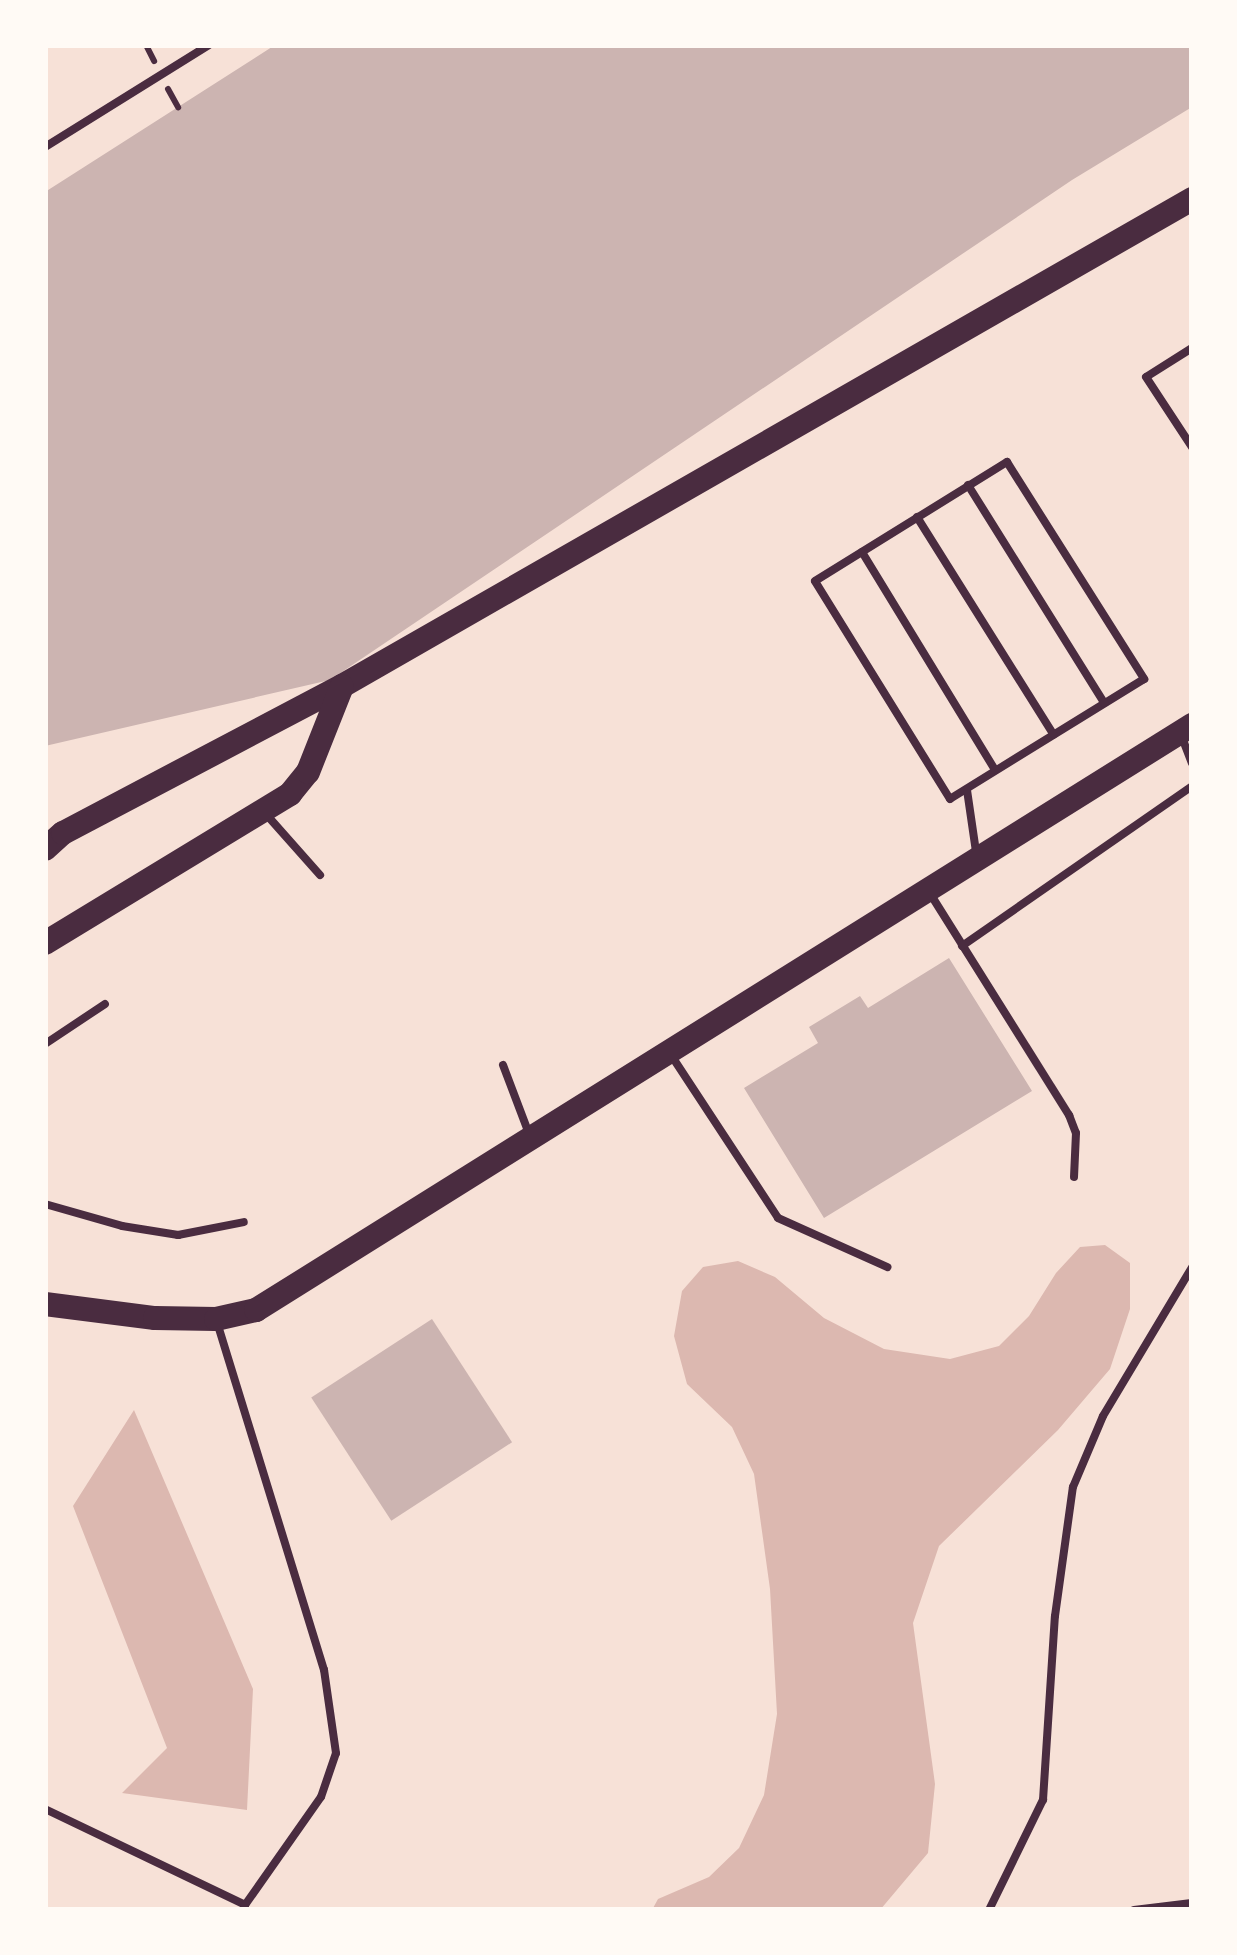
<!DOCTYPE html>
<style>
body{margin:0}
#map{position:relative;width:1237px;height:1955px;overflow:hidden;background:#f7e1d7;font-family:Commissioner,sans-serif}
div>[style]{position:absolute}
.water>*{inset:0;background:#dcb8b0}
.building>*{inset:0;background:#ccb4b1;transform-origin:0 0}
.path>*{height:6px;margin:-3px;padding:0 3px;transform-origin:3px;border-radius:3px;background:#4a2c40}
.service>*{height:8px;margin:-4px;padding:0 4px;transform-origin:4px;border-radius:4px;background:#4a2c40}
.primary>*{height:24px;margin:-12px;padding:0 12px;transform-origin:12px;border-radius:12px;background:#4a2c40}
span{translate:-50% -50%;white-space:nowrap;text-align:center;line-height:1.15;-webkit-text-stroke:12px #fffaf5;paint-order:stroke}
.frame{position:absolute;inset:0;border:48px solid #fffaf5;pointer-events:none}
</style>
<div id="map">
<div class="water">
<i style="clip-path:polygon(1105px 1245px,1130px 1263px,1130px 1309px,1110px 1369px,1058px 1430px,939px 1546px,913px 1623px,935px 1784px,928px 1853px,880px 1910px,652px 1910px,658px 1899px,709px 1877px,739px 1848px,764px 1795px,777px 1714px,770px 1589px,754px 1474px,732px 1427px,687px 1384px,674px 1336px,682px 1291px,703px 1267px,738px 1261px,775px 1277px,824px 1318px,884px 1349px,950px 1359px,999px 1346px,1029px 1316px,1056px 1273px,1080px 1247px)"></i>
<i style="clip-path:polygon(134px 1410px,253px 1689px,247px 1810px,122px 1793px,167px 1748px,73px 1506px)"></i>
</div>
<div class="building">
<i style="clip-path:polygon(275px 45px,1192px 45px,1192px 107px,1072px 180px,330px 680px,45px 746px,45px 192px)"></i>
<i style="clip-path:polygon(949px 958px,1032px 1091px,824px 1218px,744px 1088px,818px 1043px,809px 1027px,860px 996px,868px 1008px)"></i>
<i style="left:432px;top:1319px;width:147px;height:144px;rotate:57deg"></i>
</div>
<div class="path">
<i style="left:146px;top:45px;width:18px;rotate:63deg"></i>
<i style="left:168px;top:89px;width:21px;rotate:61deg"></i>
</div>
<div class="service">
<i style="left:45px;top:147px;width:193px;rotate:-31.9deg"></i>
<i style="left:1192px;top:348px;width:54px;rotate:147.8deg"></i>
<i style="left:1146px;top:377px;width:84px;rotate:56.7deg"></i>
<i style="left:1007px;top:462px;width:257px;rotate:57.7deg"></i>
<i style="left:1144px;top:679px;width:228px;rotate:148.3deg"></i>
<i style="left:950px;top:799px;width:256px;rotate:-121.8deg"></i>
<i style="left:815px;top:581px;width:226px;rotate:-31.8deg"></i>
<i style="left:968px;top:485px;width:257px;rotate:58deg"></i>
<i style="left:917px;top:517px;width:257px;rotate:57.9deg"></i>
<i style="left:862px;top:552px;width:255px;rotate:58.6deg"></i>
<i style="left:1183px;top:740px;width:25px;rotate:69deg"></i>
<i style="left:967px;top:790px;width:63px;rotate:81.7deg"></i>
<i style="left:265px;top:813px;width:83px;rotate:48.4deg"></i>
<i style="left:931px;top:895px;width:260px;rotate:57.9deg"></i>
<i style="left:1069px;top:1115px;width:19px;rotate:69deg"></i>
<i style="left:1076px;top:1133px;width:44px;rotate:92.6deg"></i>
<i style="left:962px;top:946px;width:280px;rotate:-34.8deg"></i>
<i style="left:45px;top:1044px;width:72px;rotate:-33.7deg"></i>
<i style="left:673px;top:1058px;width:191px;rotate:56.7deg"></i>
<i style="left:778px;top:1218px;width:120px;rotate:24.2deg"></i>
<i style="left:503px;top:1065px;width:71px;rotate:69.3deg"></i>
<i style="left:45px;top:1204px;width:80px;rotate:15.9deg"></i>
<i style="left:122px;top:1226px;width:57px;rotate:9.1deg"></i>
<i style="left:178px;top:1235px;width:67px;rotate:-11.1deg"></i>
<i style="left:45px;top:1809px;width:222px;rotate:25.6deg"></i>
<i style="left:245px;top:1905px;width:132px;rotate:-54.9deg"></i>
<i style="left:321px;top:1797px;width:46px;rotate:-71.2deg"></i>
<i style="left:336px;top:1753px;width:84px;rotate:-98.2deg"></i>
<i style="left:324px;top:1670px;width:360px;rotate:-107.1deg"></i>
<i style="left:989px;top:1910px;width:123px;rotate:-63.9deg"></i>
<i style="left:1043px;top:1800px;width:184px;rotate:-86.3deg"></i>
<i style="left:1055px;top:1616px;width:130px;rotate:-82.1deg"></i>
<i style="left:1073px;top:1487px;width:77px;rotate:-67.1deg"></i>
<i style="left:1103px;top:1416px;width:174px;rotate:-59.1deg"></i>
<i style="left:1134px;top:1910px;width:58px;rotate:-6.9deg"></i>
</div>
<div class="primary">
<i style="left:45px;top:849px;width:24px;rotate:-42deg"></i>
<i style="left:63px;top:833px;width:315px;rotate:-27.8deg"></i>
<i style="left:342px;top:686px;width:980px;rotate:-29.81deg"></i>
<i style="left:45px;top:943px;width:287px;rotate:-31.3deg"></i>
<i style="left:290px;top:794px;width:28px;rotate:-51deg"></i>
<i style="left:308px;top:772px;width:92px;rotate:-68.4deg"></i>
<i style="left:45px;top:1304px;width:111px;rotate:7.3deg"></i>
<i style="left:155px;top:1318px;width:61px;rotate:0.9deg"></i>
<i style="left:216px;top:1319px;width:41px;rotate:-12.7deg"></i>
<i style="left:256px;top:1310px;width:1104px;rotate:-32.01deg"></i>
</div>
<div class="frame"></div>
</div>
